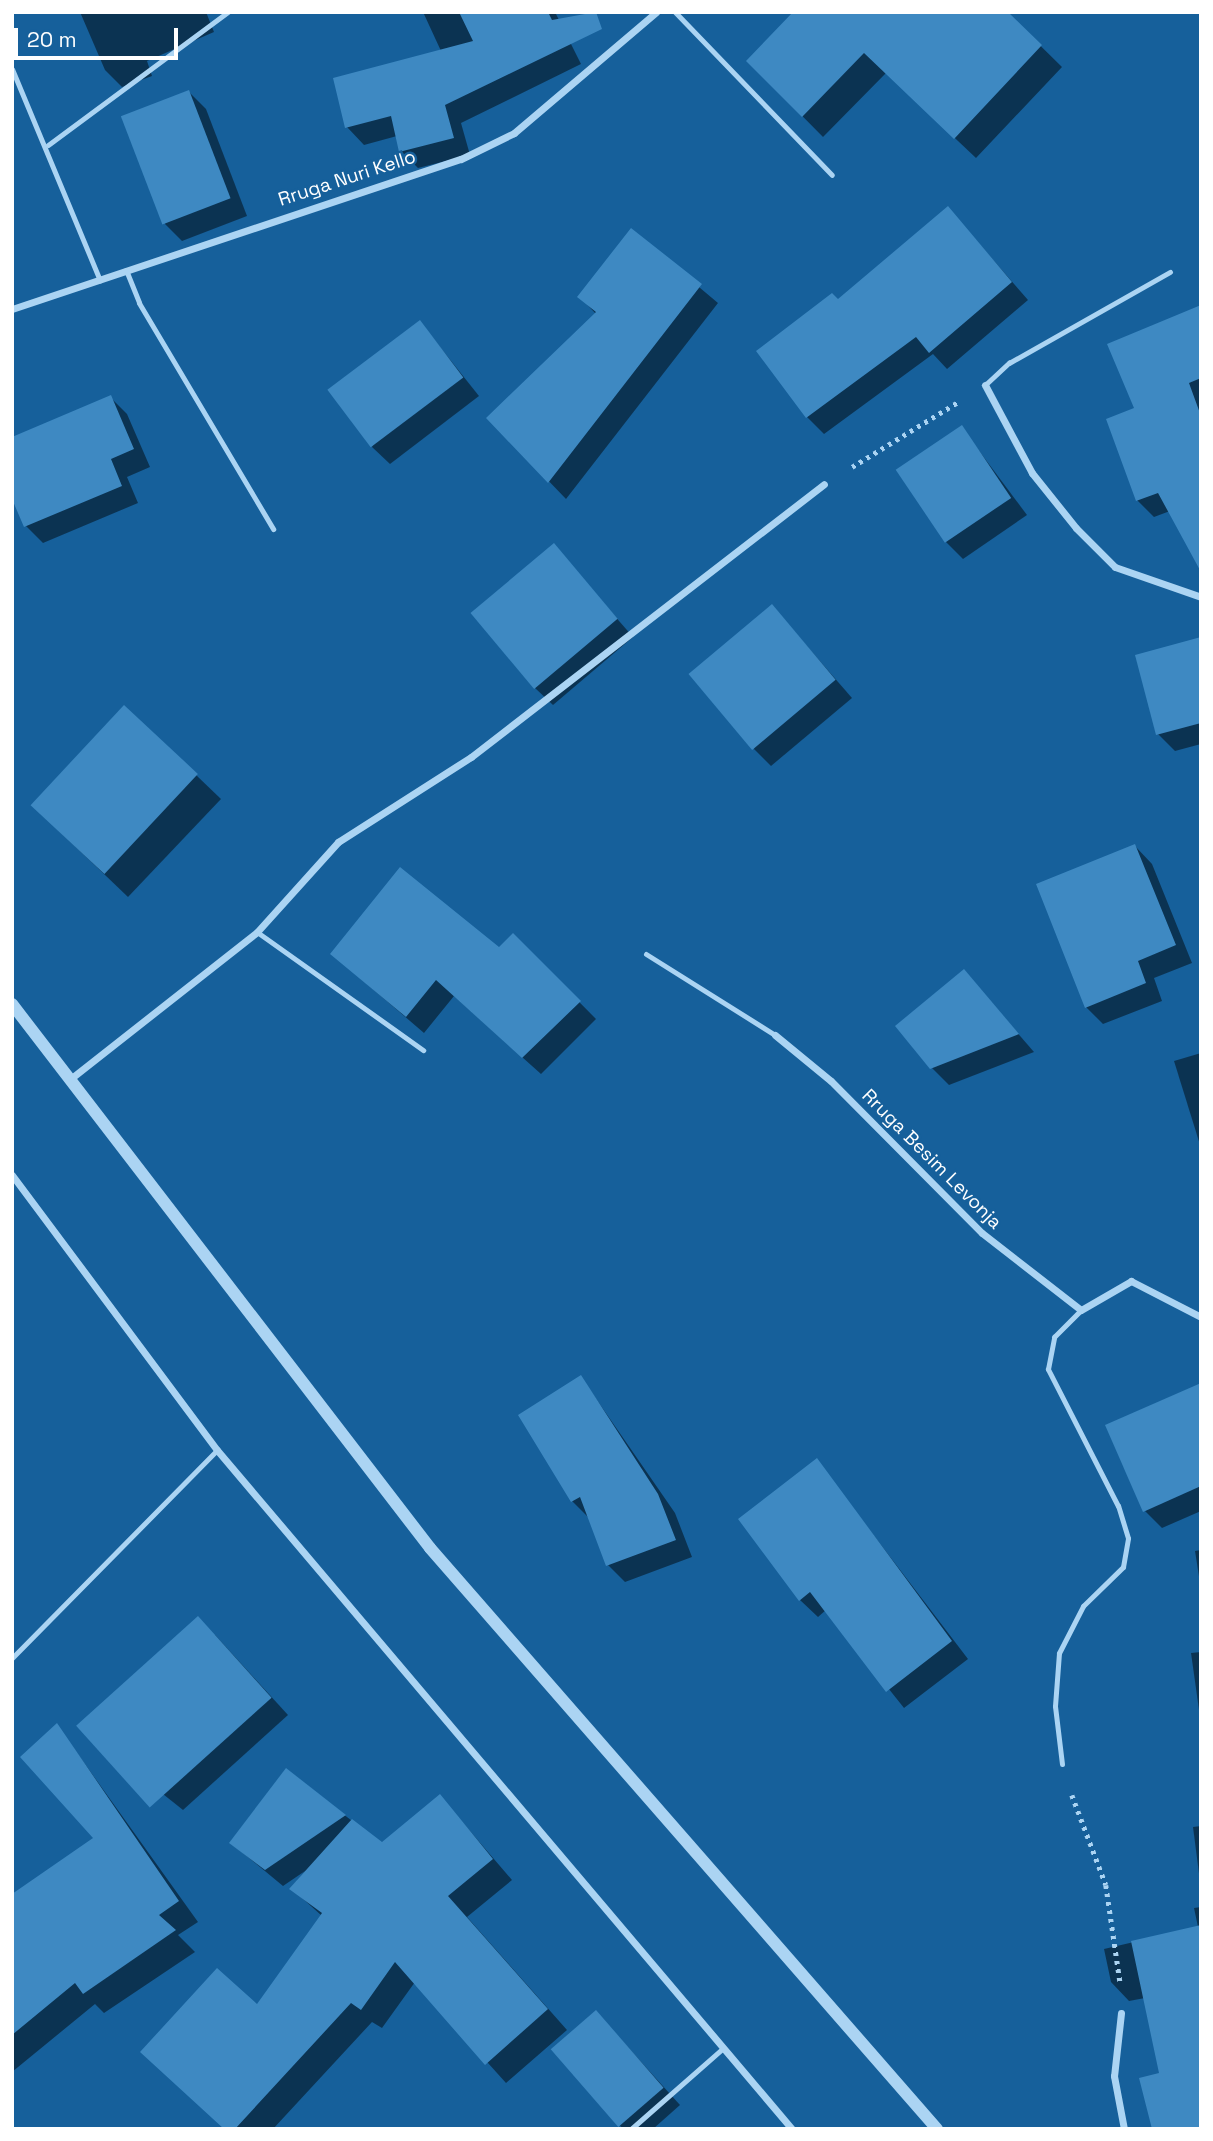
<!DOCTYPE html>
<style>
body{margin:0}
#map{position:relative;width:1213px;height:2141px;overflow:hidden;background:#16609b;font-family:"Space Grotesk",sans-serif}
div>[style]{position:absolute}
.shadow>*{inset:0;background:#0007}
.building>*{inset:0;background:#3e89c2;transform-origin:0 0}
.path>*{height:4.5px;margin-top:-2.25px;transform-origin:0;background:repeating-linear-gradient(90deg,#abd4f3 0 3.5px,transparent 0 8.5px)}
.service>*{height:5px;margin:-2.5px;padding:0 2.5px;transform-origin:2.5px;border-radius:2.5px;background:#abd4f3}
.minor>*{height:7px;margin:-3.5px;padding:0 3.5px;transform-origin:3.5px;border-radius:3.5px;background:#abd4f3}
.tertiary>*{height:12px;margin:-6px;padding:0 6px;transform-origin:6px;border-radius:6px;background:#abd4f3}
span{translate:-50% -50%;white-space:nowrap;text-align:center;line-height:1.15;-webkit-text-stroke:5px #16609b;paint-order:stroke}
.street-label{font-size:19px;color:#fff}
.frame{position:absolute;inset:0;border:14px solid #fff;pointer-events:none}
.scale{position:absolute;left:14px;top:28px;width:164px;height:32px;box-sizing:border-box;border:4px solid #fff;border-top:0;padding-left:9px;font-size:21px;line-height:24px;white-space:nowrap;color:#fff;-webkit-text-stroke:5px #16609b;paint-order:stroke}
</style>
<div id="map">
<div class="shadow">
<i style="clip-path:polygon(80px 12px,206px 12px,214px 32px,147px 61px,152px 76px,122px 87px,105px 70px)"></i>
<i style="clip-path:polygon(423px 12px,555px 12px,581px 64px,461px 123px,470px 155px,418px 168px,401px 151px,397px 136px,364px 145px,347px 127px,441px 51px)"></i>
<i style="clip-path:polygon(1006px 12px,1062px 67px,976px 158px,886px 73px,823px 137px,748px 61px)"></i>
<i style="clip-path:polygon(189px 92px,206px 109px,247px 216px,182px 241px,165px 224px)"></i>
<i style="clip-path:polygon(948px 208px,1028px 300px,947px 369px,933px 354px,824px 434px,807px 417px,838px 301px)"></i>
<i style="clip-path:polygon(631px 230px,718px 303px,566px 499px,488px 418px,596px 314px,580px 297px)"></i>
<i style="clip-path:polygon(1201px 308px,1201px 569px,1170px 511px,1154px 517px,1137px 500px,1136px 409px)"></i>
<i style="clip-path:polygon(420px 322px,479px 396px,390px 464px,372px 447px)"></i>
<i style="clip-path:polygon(110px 397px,127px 414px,150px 467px,127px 477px,138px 503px,43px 543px,26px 526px)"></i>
<i style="clip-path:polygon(962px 428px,1027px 515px,963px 559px,946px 542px)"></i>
<i style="clip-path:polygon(553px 545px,633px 637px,553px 705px,535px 688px)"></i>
<i style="clip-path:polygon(772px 606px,852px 698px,771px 766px,754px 749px)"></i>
<i style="clip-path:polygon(1201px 639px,1201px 744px,1175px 751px,1158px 734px)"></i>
<i style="clip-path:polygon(196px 775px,221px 799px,128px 897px,57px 829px)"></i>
<i style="clip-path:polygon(1135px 846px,1152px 864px,1192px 963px,1154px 978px,1162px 1001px,1103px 1024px,1086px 1007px)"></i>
<i style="clip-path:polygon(513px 935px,596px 1019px,541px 1074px,454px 996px,424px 1033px,332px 954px,499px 949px)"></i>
<i style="clip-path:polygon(964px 971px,1034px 1052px,949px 1085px,932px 1068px)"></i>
<i style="clip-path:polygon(1201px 1053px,1201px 1148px,1174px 1061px)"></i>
<i style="clip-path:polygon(581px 1377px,675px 1513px,692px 1557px,625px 1582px,608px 1565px,590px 1519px,572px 1501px)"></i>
<i style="clip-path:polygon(1201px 1385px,1201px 1511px,1162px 1528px,1145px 1511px)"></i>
<i style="clip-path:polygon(817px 1461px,968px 1659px,904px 1708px,826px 1610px,818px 1617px,800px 1600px)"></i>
<i style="clip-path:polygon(1201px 1550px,1201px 1589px,1195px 1551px)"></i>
<i style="clip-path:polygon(215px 1635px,288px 1715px,183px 1810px,79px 1727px)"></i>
<i style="clip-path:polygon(1201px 1652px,1201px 1724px,1191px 1653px)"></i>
<i style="clip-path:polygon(57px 1725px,198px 1922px,178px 1935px,195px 1952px,104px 2013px,95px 2004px,12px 2072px,12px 1896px,95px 1838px)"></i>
<i style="clip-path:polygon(286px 1770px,382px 1844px,440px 1796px,512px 1880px,467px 1917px,567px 2030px,506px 2083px,415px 1982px,382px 2028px,372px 2022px,273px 2129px,224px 2129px,258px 2007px,322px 1916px,291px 1888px,305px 1871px,283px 1886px,231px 1843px)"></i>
<i style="clip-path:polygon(1201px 1826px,1201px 1889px,1193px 1827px)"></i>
<i style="clip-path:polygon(1201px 1907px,1201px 2129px,1161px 2074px,1145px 1998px,1129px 2001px,1111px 1982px,1104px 1949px,1198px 1927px,1194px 1908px)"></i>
<i style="clip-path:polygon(596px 2012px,680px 2105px,653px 2129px,623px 2129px,554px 2050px)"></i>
</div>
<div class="building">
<i style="clip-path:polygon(459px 12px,548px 12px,552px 20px,596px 12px,602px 29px,445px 105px,454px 138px,399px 152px,391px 116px,345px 128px,333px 78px,473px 41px)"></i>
<i style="clip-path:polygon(793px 12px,1008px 12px,1042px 45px,954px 139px,864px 53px,802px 117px,746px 61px)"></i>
<i style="left:189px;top:90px;width:116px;height:73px;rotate:69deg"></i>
<i style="clip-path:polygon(948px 206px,1012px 282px,929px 353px,916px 337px,806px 418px,756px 351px,832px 293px,838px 299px)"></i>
<i style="clip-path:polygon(631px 228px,702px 284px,548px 483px,486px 418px,596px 312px,577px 297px)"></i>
<i style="clip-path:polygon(1201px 305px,1201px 378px,1189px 383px,1201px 416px,1201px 572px,1158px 493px,1136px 501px,1106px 419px,1134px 408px,1107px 344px)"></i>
<i style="left:420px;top:320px;width:72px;height:116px;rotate:53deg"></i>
<i style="clip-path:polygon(111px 395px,134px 449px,111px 459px,122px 486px,24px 527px,12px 499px,12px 437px)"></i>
<i style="left:962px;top:425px;width:88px;height:80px;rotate:56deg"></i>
<i style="left:554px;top:543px;width:99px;height:109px;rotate:50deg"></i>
<i style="left:772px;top:604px;width:99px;height:109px;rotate:50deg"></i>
<i style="clip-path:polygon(1201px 637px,1201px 723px,1156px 735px,1135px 655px)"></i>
<i style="left:124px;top:705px;width:101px;height:137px;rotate:43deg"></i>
<i style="clip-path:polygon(1135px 844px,1176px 945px,1138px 961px,1146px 983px,1085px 1008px,1036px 884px)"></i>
<i style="clip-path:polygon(400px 867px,499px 947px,513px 933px,581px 1001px,522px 1058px,436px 980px,406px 1017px,330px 954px)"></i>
<i style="clip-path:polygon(964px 969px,1019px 1034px,930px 1069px,895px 1026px)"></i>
<i style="clip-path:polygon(581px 1375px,658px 1494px,676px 1540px,606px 1566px,580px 1497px,571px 1502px,518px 1415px)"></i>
<i style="clip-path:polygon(1201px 1383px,1201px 1486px,1143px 1512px,1105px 1425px)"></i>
<i style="clip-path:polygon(817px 1458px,952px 1641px,886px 1692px,810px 1592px,799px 1601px,738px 1519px)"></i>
<i style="left:198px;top:1616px;width:110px;height:164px;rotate:48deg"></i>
<i style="clip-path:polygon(57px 1723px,179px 1901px,159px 1915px,176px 1930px,83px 1994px,75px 1983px,12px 2035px,12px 1894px,93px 1838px,20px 1757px)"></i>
<i style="clip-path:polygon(286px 1768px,346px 1815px,265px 1870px,229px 1843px)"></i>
<i style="clip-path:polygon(440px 1794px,493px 1859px,448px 1896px,548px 2009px,485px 2065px,395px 1962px,361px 2010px,351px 2003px,235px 2129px,224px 2129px,140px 2052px,217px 1968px,257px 2004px,322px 1913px,289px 1889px,352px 1819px,382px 1842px)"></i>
<i style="clip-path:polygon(1201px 1925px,1201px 2129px,1152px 2129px,1139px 2078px,1159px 2073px,1131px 1941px)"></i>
<i style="left:596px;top:2010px;width:103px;height:60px;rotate:49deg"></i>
</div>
<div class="path">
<i style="left:852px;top:467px;width:124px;rotate:-31.5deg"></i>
<i style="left:1072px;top:1795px;width:96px;rotate:69.3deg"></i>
<i style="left:1106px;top:1885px;width:97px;rotate:81.7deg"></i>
</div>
<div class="service">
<i style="left:675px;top:12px;width:226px;rotate:46.1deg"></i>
<i style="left:12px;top:69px;width:229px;rotate:67.4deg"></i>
<i style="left:48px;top:145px;width:224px;rotate:-36.5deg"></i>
<i style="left:126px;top:270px;width:35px;rotate:68deg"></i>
<i style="left:139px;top:303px;width:263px;rotate:59.3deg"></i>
<i style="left:985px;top:385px;width:33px;rotate:-43deg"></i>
<i style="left:1009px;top:363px;width:185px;rotate:-29.5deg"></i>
<i style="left:257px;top:932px;width:204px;rotate:35.4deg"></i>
<i style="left:646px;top:954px;width:152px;rotate:32.1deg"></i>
<i style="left:12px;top:1658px;width:292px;rotate:-45.4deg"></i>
<i style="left:1062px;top:1764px;width:58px;rotate:-96.9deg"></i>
<i style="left:1055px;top:1706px;width:53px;rotate:-85.7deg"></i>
<i style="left:1059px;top:1653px;width:53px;rotate:-62.9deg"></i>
<i style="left:1083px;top:1606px;width:56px;rotate:-44.3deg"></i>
<i style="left:1123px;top:1567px;width:29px;rotate:-80deg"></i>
<i style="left:1128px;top:1538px;width:34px;rotate:-107deg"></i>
<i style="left:1118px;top:1506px;width:154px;rotate:-117.1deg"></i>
<i style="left:1048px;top:1369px;width:33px;rotate:-79deg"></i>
<i style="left:1054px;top:1337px;width:38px;rotate:-45deg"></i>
<i style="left:631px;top:2129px;width:121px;rotate:-41.3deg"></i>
</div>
<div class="minor">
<i style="left:12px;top:309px;width:473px;rotate:-18.5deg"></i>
<i style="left:461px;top:159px;width:59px;rotate:-26.1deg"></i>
<i style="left:514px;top:133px;width:187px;rotate:-40.4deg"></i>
<i style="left:985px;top:385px;width:100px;rotate:61.9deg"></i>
<i style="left:1032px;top:473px;width:70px;rotate:51.3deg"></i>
<i style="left:1076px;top:528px;width:55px;rotate:45deg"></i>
<i style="left:1115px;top:567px;width:91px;rotate:19.2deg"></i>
<i style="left:775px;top:1035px;width:72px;rotate:39.4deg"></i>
<i style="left:831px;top:1081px;width:214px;rotate:45.2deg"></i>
<i style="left:982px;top:1233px;width:125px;rotate:37.9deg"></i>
<i style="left:1081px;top:1310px;width:58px;rotate:-30.1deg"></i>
<i style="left:1131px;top:1281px;width:79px;rotate:27.2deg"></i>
<i style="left:69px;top:1080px;width:239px;rotate:-38.2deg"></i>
<i style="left:257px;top:932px;width:121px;rotate:-48deg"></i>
<i style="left:338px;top:842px;width:158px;rotate:-32.6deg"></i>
<i style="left:471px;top:757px;width:446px;rotate:-37.7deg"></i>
<i style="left:12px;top:1175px;width:343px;rotate:53.3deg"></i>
<i style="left:217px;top:1450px;width:890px;rotate:49.74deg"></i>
<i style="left:1121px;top:2013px;width:63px;rotate:96.3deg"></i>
<i style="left:1114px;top:2076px;width:54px;rotate:79.3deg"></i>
</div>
<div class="tertiary">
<i style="left:12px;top:1004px;width:686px;rotate:52.46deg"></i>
<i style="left:430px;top:1548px;width:771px;rotate:48.89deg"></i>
</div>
<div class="street-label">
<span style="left:347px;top:178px;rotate:-18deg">Rruga Nuri Kello</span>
<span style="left:932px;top:1159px;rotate:45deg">Rruga Besim Levonja</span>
</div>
<div class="frame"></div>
<div class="scale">20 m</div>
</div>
